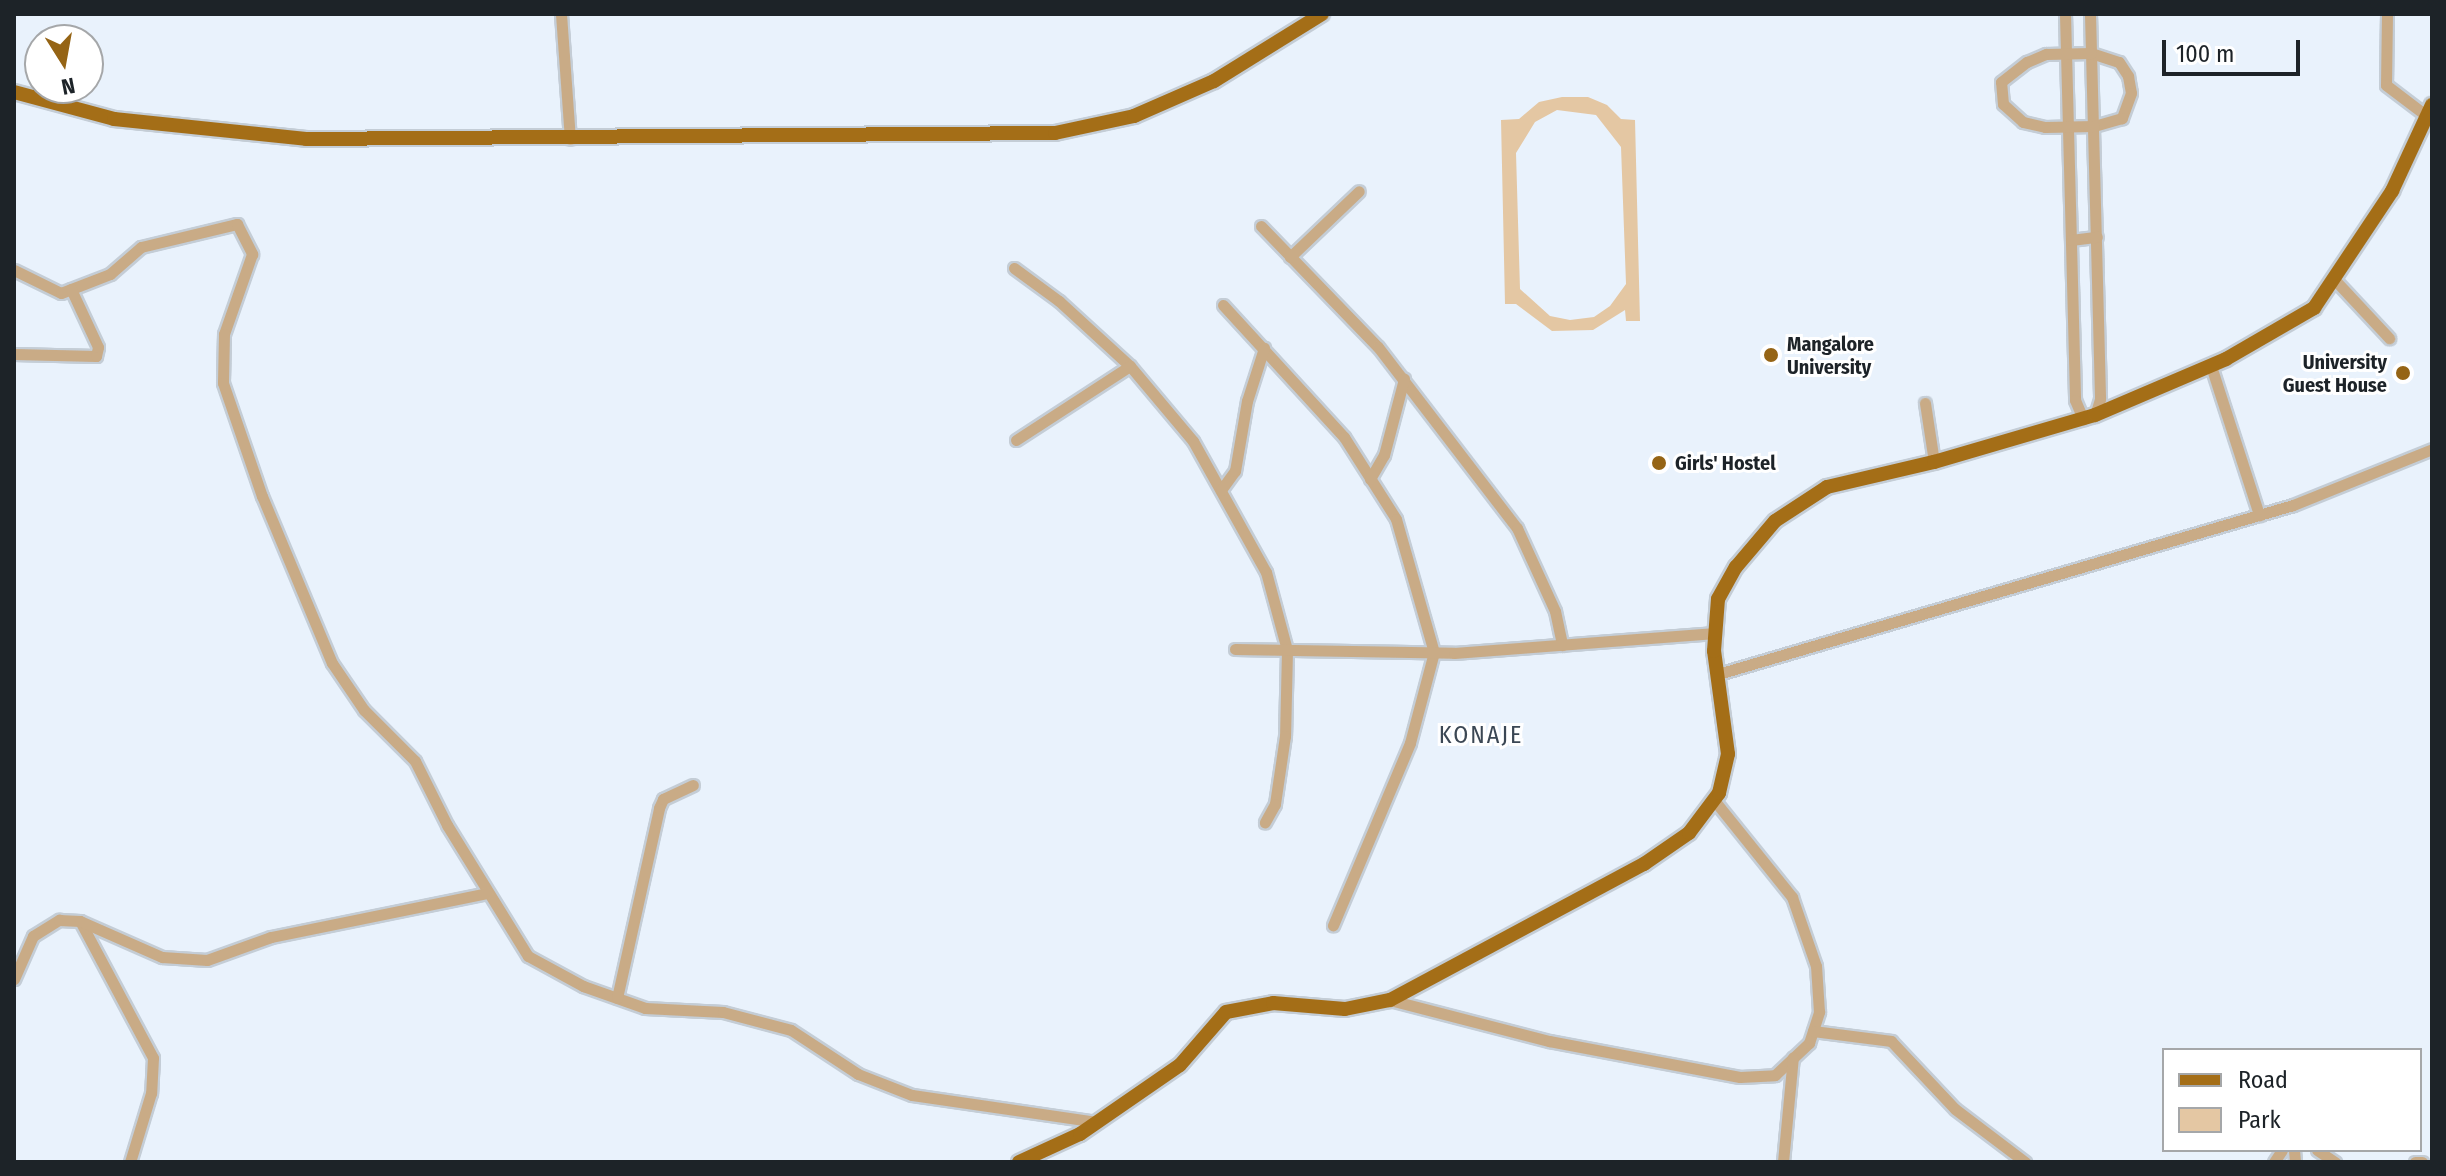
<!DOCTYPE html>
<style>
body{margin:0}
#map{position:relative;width:2446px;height:1176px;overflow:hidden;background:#e9f2fc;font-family:"Fira Sans Condensed",sans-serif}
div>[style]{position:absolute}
.green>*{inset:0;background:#e4c7a3}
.roads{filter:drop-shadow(2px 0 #c4cdd6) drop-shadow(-2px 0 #c4cdd6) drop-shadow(0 2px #c4cdd6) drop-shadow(0 -2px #c4cdd6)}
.minor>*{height:11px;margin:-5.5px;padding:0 5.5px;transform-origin:5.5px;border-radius:5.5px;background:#c9ab86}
.major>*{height:14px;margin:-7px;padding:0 7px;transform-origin:7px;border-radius:7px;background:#a46e17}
.dots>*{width:22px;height:22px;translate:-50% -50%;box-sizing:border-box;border:4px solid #fff;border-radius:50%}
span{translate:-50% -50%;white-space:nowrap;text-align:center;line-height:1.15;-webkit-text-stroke:6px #fff;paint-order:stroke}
.poi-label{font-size:20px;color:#1d2328;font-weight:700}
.left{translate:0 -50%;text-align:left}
.right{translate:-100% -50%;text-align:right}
.quarter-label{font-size:24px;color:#3b4754;letter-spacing:2px}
.frame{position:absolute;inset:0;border:16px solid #1d2328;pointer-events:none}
.legend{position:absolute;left:2162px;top:1048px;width:260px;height:104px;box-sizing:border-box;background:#fff;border:2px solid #a5a7a9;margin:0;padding:10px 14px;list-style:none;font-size:24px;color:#1d2328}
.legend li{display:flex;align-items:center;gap:16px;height:40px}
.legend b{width:40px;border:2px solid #a5a7a9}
.north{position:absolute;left:24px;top:24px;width:80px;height:80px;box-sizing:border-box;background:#fff;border:2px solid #a5a7a9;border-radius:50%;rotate:169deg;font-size:22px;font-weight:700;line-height:32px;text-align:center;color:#1d2328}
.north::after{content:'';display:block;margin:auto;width:28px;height:36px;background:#956415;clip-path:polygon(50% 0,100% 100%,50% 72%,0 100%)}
.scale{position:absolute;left:2162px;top:40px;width:138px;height:36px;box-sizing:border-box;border:4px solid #1d2328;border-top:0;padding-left:10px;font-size:24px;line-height:28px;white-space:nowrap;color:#1d2328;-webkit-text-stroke:6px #fff;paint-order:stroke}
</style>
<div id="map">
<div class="green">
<i style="clip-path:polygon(evenodd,1562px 97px,1588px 97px,1607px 105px,1621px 119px,1635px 120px,1640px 321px,1626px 321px,1625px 310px,1593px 330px,1552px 331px,1516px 304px,1505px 304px,1501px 120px,1519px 119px,1539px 102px,1562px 97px,1557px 110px,1596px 115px,1621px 147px,1626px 284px,1610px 306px,1594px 317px,1570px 320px,1550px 316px,1520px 289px,1516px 153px,1535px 122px,1557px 110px)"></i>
</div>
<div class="roads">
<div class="minor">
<i style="left:561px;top:14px;width:125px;rotate:85.9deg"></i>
<i style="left:2065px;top:14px;width:386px;rotate:88.5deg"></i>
<i style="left:2075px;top:400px;width:21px;rotate:67deg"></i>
<i style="left:2090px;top:14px;width:385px;rotate:88.5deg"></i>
<i style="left:2100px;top:399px;width:17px;rotate:107deg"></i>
<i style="left:2387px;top:14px;width:71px;rotate:90.8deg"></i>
<i style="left:2386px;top:85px;width:51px;rotate:37.1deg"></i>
<i style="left:2091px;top:53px;width:29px;rotate:18deg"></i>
<i style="left:2119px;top:62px;width:17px;rotate:57deg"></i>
<i style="left:2128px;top:76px;width:17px;rotate:80deg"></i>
<i style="left:2131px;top:93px;width:27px;rotate:110deg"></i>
<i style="left:2122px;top:118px;width:29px;rotate:164deg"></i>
<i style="left:2094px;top:126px;width:49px;rotate:178.8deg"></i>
<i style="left:2045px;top:127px;width:23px;rotate:-167deg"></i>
<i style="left:2023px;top:122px;width:27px;rotate:-138deg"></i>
<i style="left:2003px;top:104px;width:22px;rotate:-95deg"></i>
<i style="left:2001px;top:82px;width:33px;rotate:-38deg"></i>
<i style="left:2027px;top:62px;width:21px;rotate:-23deg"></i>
<i style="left:2046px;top:54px;width:45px;rotate:-1.3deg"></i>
<i style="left:1261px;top:226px;width:168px;rotate:46deg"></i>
<i style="left:1378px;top:347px;width:228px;rotate:52.5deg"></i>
<i style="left:1517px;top:528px;width:91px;rotate:65.4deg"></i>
<i style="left:1555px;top:611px;width:35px;rotate:78deg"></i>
<i style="left:2071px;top:240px;width:26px;rotate:-7deg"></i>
<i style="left:1290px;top:257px;width:95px;rotate:-43.7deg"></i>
<i style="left:1014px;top:268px;width:56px;rotate:36.3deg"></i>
<i style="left:1059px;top:301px;width:96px;rotate:42.5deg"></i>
<i style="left:1130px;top:366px;width:98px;rotate:50deg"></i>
<i style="left:1193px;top:441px;width:150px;rotate:60.9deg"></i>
<i style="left:1266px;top:572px;width:81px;rotate:74.9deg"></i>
<i style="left:1287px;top:650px;width:86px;rotate:91.3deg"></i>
<i style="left:1285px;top:736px;width:69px;rotate:98.4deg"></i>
<i style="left:1275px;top:804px;width:21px;rotate:119deg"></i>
<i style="left:14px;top:270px;width:52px;rotate:26.1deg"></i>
<i style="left:61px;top:293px;width:53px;rotate:-21.2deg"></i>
<i style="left:110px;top:274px;width:41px;rotate:-41.1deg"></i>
<i style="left:141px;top:247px;width:99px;rotate:-13.5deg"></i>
<i style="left:237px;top:224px;width:34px;rotate:63deg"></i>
<i style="left:252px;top:254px;width:85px;rotate:109.3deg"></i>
<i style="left:224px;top:334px;width:49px;rotate:91.2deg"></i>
<i style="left:223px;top:383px;width:120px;rotate:71deg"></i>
<i style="left:262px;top:496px;width:181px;rotate:67.3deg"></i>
<i style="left:332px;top:663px;width:57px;rotate:55.8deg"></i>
<i style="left:364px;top:710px;width:72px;rotate:45deg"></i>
<i style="left:415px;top:761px;width:72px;rotate:63.4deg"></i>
<i style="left:447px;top:825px;width:154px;rotate:58.3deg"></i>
<i style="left:528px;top:956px;width:63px;rotate:28.6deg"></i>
<i style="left:583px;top:986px;width:66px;rotate:19.5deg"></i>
<i style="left:645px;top:1008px;width:78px;rotate:2.9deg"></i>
<i style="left:723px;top:1012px;width:70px;rotate:14.8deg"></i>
<i style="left:791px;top:1030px;width:80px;rotate:33.3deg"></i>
<i style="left:858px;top:1074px;width:58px;rotate:21.3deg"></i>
<i style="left:912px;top:1095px;width:188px;rotate:8.3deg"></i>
<i style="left:2334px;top:279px;width:81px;rotate:47deg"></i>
<i style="left:1223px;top:305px;width:179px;rotate:47.5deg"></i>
<i style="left:1344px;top:437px;width:97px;rotate:57.6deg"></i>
<i style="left:1396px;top:519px;width:138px;rotate:74.1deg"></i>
<i style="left:1434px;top:652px;width:94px;rotate:104.8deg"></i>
<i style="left:1410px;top:743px;width:198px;rotate:112.9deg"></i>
<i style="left:14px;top:354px;width:82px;rotate:1.4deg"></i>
<i style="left:96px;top:356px;width:9px;rotate:-77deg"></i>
<i style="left:98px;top:347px;width:64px;rotate:-115deg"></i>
<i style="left:2211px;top:366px;width:157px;rotate:72.1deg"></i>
<i style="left:1925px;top:403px;width:60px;rotate:81.3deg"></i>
<i style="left:1016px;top:440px;width:136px;rotate:-33deg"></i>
<i style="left:1370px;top:479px;width:28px;rotate:-60deg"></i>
<i style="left:1384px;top:455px;width:79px;rotate:-75.3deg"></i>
<i style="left:1221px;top:490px;width:24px;rotate:-54deg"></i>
<i style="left:1235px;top:471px;width:71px;rotate:-80.3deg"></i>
<i style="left:1247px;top:401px;width:56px;rotate:-72.2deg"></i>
<i style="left:1235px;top:649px;width:219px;rotate:1deg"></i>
<i style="left:1454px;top:653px;width:262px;rotate:-4.4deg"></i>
<i style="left:1718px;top:674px;width:599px;rotate:-16.38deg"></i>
<i style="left:2293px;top:505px;width:150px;rotate:-21.9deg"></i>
<i style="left:80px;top:921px;width:155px;rotate:61.9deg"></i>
<i style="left:153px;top:1058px;width:35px;rotate:93deg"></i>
<i style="left:151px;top:1093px;width:72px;rotate:106.9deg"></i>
<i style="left:14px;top:979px;width:47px;rotate:-66.2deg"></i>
<i style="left:33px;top:936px;width:31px;rotate:-32deg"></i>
<i style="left:59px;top:920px;width:21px;rotate:3deg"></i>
<i style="left:80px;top:921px;width:90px;rotate:23.7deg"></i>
<i style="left:162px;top:957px;width:45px;rotate:3.8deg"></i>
<i style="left:207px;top:960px;width:68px;rotate:-19.8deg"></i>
<i style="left:271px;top:937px;width:221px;rotate:-11.5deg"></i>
<i style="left:617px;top:998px;width:195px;rotate:-77.5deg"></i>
<i style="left:659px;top:808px;width:10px;rotate:-66deg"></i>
<i style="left:663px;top:799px;width:33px;rotate:-25deg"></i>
<i style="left:1390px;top:1000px;width:164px;rotate:14.5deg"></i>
<i style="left:1549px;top:1041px;width:194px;rotate:10.7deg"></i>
<i style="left:1740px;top:1077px;width:35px;rotate:-3deg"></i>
<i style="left:1775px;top:1075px;width:47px;rotate:-43.3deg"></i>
<i style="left:1809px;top:1043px;width:33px;rotate:-72deg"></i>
<i style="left:1819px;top:1012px;width:46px;rotate:-93.7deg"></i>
<i style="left:1816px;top:966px;width:73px;rotate:-109.2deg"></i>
<i style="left:1792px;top:897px;width:124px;rotate:-128.8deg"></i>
<i style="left:1813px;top:1031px;width:79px;rotate:7.3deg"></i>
<i style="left:1891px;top:1041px;width:93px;rotate:46.7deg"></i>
<i style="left:1955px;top:1109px;width:88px;rotate:37.1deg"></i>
<i style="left:2294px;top:1150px;width:12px;rotate:85deg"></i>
<i style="left:2317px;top:1150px;width:22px;rotate:34deg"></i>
<i style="left:1783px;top:1162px;width:105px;rotate:-84.6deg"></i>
<i style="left:2274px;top:1162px;width:14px;rotate:-56deg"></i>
<i style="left:2415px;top:1162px;width:7px"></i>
</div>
<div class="major">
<i style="left:14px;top:92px;width:104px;rotate:15.1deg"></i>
<i style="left:114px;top:119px;width:193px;rotate:5.9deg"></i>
<i style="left:306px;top:139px;width:749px;rotate:-0.46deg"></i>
<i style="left:1055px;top:133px;width:81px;rotate:-12.1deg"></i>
<i style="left:1134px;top:116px;width:87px;rotate:-23.6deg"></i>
<i style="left:1214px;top:81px;width:127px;rotate:-31.8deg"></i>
<i style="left:1019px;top:1162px;width:67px;rotate:-24.7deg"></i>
<i style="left:1080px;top:1134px;width:121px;rotate:-34.6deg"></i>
<i style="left:1180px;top:1065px;width:70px;rotate:-49deg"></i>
<i style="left:1226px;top:1012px;width:48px;rotate:-10.8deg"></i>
<i style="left:1273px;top:1003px;width:72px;rotate:4.8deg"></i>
<i style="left:1345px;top:1009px;width:46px;rotate:-11.3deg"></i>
<i style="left:1390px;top:1000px;width:288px;rotate:-28.2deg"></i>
<i style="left:1644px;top:864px;width:55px;rotate:-34.6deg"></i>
<i style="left:1689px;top:833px;width:50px;rotate:-53.1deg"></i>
<i style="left:1719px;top:793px;width:40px;rotate:-77deg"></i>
<i style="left:1728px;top:754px;width:104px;rotate:-97.7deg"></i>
<i style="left:1714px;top:651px;width:52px;rotate:-85.6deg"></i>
<i style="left:1718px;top:599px;width:37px;rotate:-61deg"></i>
<i style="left:1736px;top:567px;width:60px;rotate:-49.7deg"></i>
<i style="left:1775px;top:521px;width:62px;rotate:-33.2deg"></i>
<i style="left:1827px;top:487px;width:110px;rotate:-13.2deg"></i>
<i style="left:1934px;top:462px;width:168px;rotate:-16.3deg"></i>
<i style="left:2095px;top:415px;width:142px;rotate:-23.1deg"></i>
<i style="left:2226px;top:359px;width:102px;rotate:-30.1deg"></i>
<i style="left:2314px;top:308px;width:141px;rotate:-56.3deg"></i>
<i style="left:2392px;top:191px;width:95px;rotate:-65.1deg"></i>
</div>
</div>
<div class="dots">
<i style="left:1771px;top:355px;background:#956415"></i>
<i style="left:2403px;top:373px;background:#956415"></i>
<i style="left:1659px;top:463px;background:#956415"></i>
</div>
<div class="poi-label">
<span class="left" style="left:1787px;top:356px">Mangalore<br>University</span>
<span class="right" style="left:2387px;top:374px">University<br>Guest House</span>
<span class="left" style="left:1675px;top:463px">Girls' Hostel</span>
</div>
<div class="quarter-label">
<span style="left:1481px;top:736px">KONAJE</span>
</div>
<div class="frame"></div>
<ul class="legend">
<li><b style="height:10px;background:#a46e17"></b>Road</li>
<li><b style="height:22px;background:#e4c7a3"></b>Park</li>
</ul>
<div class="north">N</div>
<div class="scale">100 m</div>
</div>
